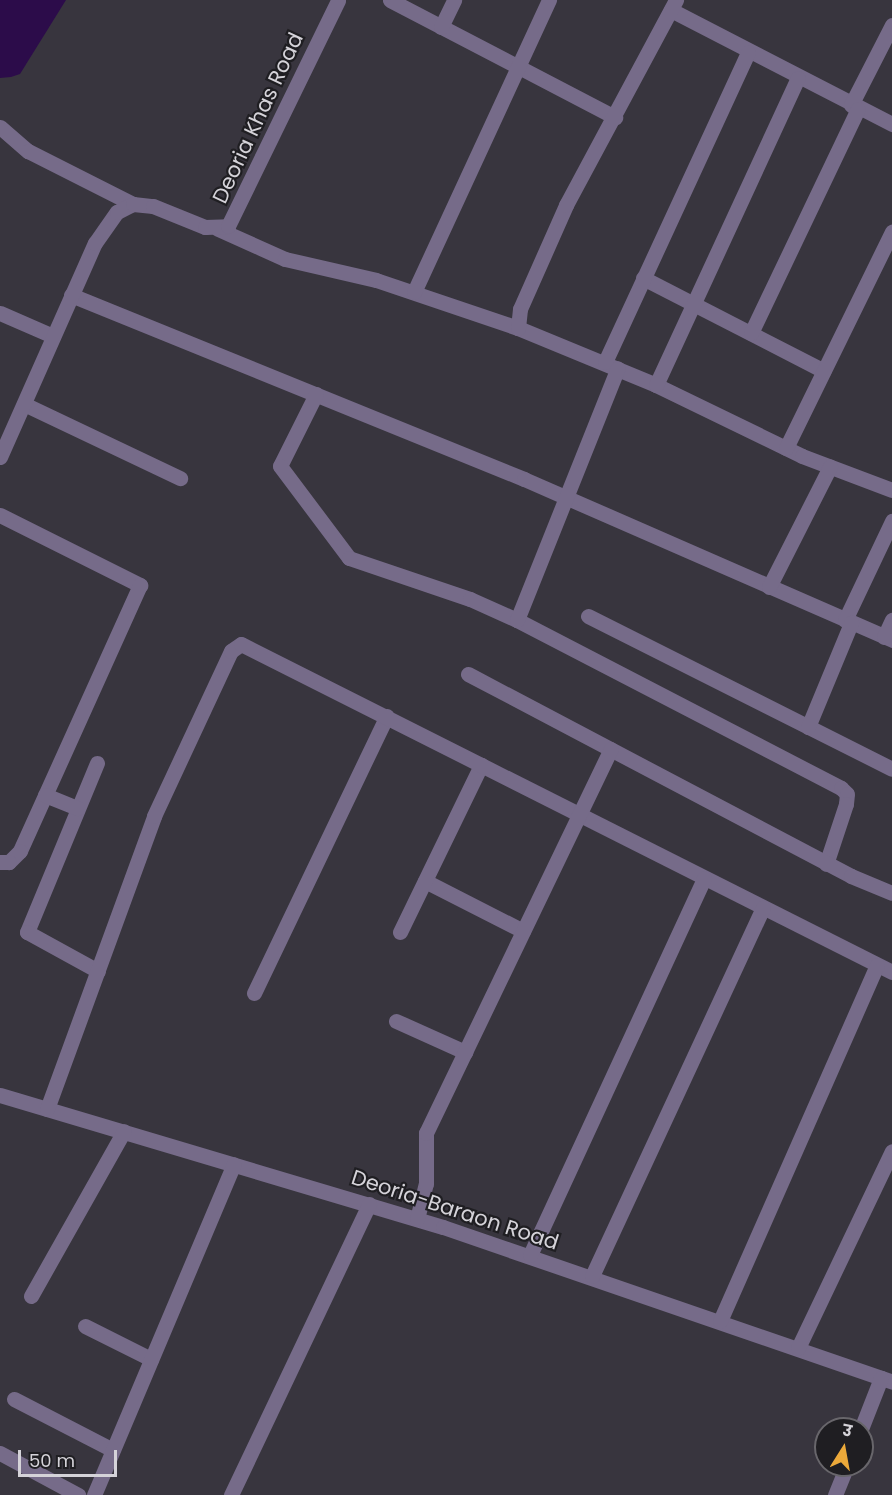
<!DOCTYPE html>
<meta charset="utf-8">
<style>
body{margin:0}
#map{position:relative;width:892px;height:1495px;overflow:hidden;background:#38353e;font-family:Poppins,"Noto Sans Devanagari",sans-serif}
div>[style]{position:absolute}
.water>*{inset:0;background:#2c0c4a}
.minor>*{height:15px;margin:-7.5px;padding:0 7.5px;transform-origin:7.5px;border-radius:7.5px;background:#766b89}
span{translate:-50% -50%;white-space:nowrap;text-align:center;line-height:1.15;-webkit-text-stroke:4.5px #1f1e22;paint-order:stroke}
.street-label{font-size:21px;color:#d5d3d9}
.north{position:absolute;left:814px;top:1417px;width:60px;height:60px;box-sizing:border-box;background:#1f1e22;border:2px solid #68666b;border-radius:50%;rotate:11deg;font-size:16px;font-weight:700;line-height:24px;text-align:center;color:#d5d3d9}
.north::after{content:'';display:block;margin:auto;width:21px;height:27px;background:#eca93a;clip-path:polygon(50% 0,100% 100%,50% 72%,0 100%)}
.scale{position:absolute;left:18px;top:1450px;width:99px;height:27px;box-sizing:border-box;border:3px solid #d5d3d9;border-top:0;padding-left:8px;font-size:18px;line-height:21px;white-space:nowrap;color:#d5d3d9;-webkit-text-stroke:4px #1f1e22;paint-order:stroke}
</style>
<div id="map">
<div class="water">
<i style="clip-path:polygon(0 0,66px 0,20px 74px,11px 77px,0 78px)"></i>
</div>
<div class="minor">
<i style="left:390px;top:0;width:254px;rotate:27.5deg"></i>
<i style="left:671px;top:10px;width:249px;rotate:27.3deg"></i>
<i style="left:441px;top:27px;width:30px;rotate:-64deg"></i>
<i style="left:851px;top:105px;width:90px;rotate:-62.9deg"></i>
<i style="left:0;top:127px;width:37px;rotate:41deg"></i>
<i style="left:28px;top:151px;width:118px;rotate:26.8deg"></i>
<i style="left:218px;top:229px;width:73px;rotate:24.1deg"></i>
<i style="left:285px;top:259px;width:93px;rotate:13deg"></i>
<i style="left:376px;top:280px;width:150px;rotate:18.7deg"></i>
<i style="left:518px;top:328px;width:149px;rotate:22.4deg"></i>
<i style="left:656px;top:385px;width:162px;rotate:25.9deg"></i>
<i style="left:802px;top:456px;width:96px;rotate:20.7deg"></i>
<i style="left:643px;top:278px;width:203px;rotate:27.2deg"></i>
<i style="left:414px;top:292px;width:322px;rotate:-65.2deg"></i>
<i style="left:71px;top:295px;width:489px;rotate:22.1deg"></i>
<i style="left:524px;top:479px;width:402px;rotate:23.6deg"></i>
<i style="left:0;top:313px;width:58px;rotate:23.5deg"></i>
<i style="left:518px;top:328px;width:19px;rotate:-84deg"></i>
<i style="left:520px;top:309px;width:114px;rotate:-66.1deg"></i>
<i style="left:566px;top:205px;width:233px;rotate:-61.8deg"></i>
<i style="left:751px;top:333px;width:248px;rotate:-64.5deg"></i>
<i style="left:605px;top:362px;width:341px;rotate:-65.2deg"></i>
<i style="left:656px;top:385px;width:338px;rotate:-65.2deg"></i>
<i style="left:316px;top:394px;width:80px;rotate:116.6deg"></i>
<i style="left:280px;top:466px;width:115px;rotate:53.1deg"></i>
<i style="left:349px;top:558px;width:128px;rotate:18.7deg"></i>
<i style="left:470px;top:599px;width:51px;rotate:24.1deg"></i>
<i style="left:517px;top:620px;width:365px;rotate:27.4deg"></i>
<i style="left:841px;top:788px;width:8px;rotate:45deg"></i>
<i style="left:847px;top:794px;width:10px;rotate:96deg"></i>
<i style="left:846px;top:804px;width:63px;rotate:108.4deg"></i>
<i style="left:24px;top:404px;width:173px;rotate:25.4deg"></i>
<i style="left:786px;top:448px;width:241px;rotate:-63.9deg"></i>
<i style="left:0;top:457px;width:234px;rotate:-66.1deg"></i>
<i style="left:95px;top:243px;width:38px;rotate:-55deg"></i>
<i style="left:117px;top:212px;width:18px;rotate:-27deg"></i>
<i style="left:133px;top:204px;width:20px;rotate:6deg"></i>
<i style="left:153px;top:206px;width:56px;rotate:22deg"></i>
<i style="left:205px;top:227px;width:23px;rotate:-2deg"></i>
<i style="left:228px;top:226px;width:251px;rotate:-64deg"></i>
<i style="left:0;top:515px;width:157px;rotate:26.6deg"></i>
<i style="left:140px;top:585px;width:292px;rotate:114.3deg"></i>
<i style="left:20px;top:851px;width:16px;rotate:135deg"></i>
<i style="left:9px;top:862px;width:9px;rotate:180deg"></i>
<i style="left:769px;top:587px;width:135px;rotate:-63.1deg"></i>
<i style="left:588px;top:616px;width:340px;rotate:26.7deg"></i>
<i style="left:517px;top:620px;width:271px;rotate:-68.2deg"></i>
<i style="left:845px;top:620px;width:110px;rotate:-64.6deg"></i>
<i style="left:884px;top:637px;width:19px;rotate:-65deg"></i>
<i style="left:468px;top:674px;width:433px;rotate:27.8deg"></i>
<i style="left:851px;top:876px;width:44px;rotate:22.5deg"></i>
<i style="left:808px;top:727px;width:113px;rotate:-67.5deg"></i>
<i style="left:97px;top:763px;width:183px;rotate:112.5deg"></i>
<i style="left:27px;top:932px;width:81px;rotate:28.8deg"></i>
<i style="left:45px;top:795px;width:35px;rotate:22deg"></i>
<i style="left:425px;top:881px;width:110px;rotate:27deg"></i>
<i style="left:400px;top:932px;width:186px;rotate:-64.1deg"></i>
<i style="left:254px;top:993px;width:307px;rotate:-64.4deg"></i>
<i style="left:396px;top:1021px;width:76px;rotate:24.2deg"></i>
<i style="left:0;top:1095px;width:462px;rotate:16.6deg"></i>
<i style="left:443px;top:1227px;width:475px;rotate:19deg"></i>
<i style="left:47px;top:1109px;width:312px;rotate:-69.9deg"></i>
<i style="left:154px;top:816px;width:182px;rotate:-65deg"></i>
<i style="left:231px;top:651px;width:12px;rotate:-35deg"></i>
<i style="left:241px;top:644px;width:729px;rotate:26.74deg"></i>
<i style="left:417px;top:1219px;width:36px;rotate:-76deg"></i>
<i style="left:426px;top:1184px;width:51px;rotate:-90deg"></i>
<i style="left:426px;top:1133px;width:426px;rotate:-64.3deg"></i>
<i style="left:530px;top:1255px;width:415px;rotate:-65.2deg"></i>
<i style="left:592px;top:1276px;width:406px;rotate:-65.1deg"></i>
<i style="left:31px;top:1296px;width:189px;rotate:-60.6deg"></i>
<i style="left:720px;top:1321px;width:389px;rotate:-66.2deg"></i>
<i style="left:85px;top:1326px;width:74px;rotate:26.6deg"></i>
<i style="left:798px;top:1348px;width:218px;rotate:-64.5deg"></i>
<i style="left:14px;top:1399px;width:111px;rotate:27.3deg"></i>
<i style="left:861px;top:1429px;width:55px;rotate:-68.6deg"></i>
<i style="left:0;top:1453px;width:89px;rotate:28.3deg"></i>
<i style="left:94px;top:1495px;width:359px;rotate:-67.1deg"></i>
<i style="left:231px;top:1495px;width:322px;rotate:-64.6deg"></i>
<i style="left:835px;top:1495px;width:32px;rotate:-68deg"></i>
</div>
<div class="street-label">
<span style="left:258px;top:118px;rotate:-65deg">Deoria Khas Road</span>
<span style="left:455px;top:1210px;rotate:18deg">Deoria-Baraon Road</span>
</div>
<div class="north">उ</div>
<div class="scale">50 m</div>
</div>
